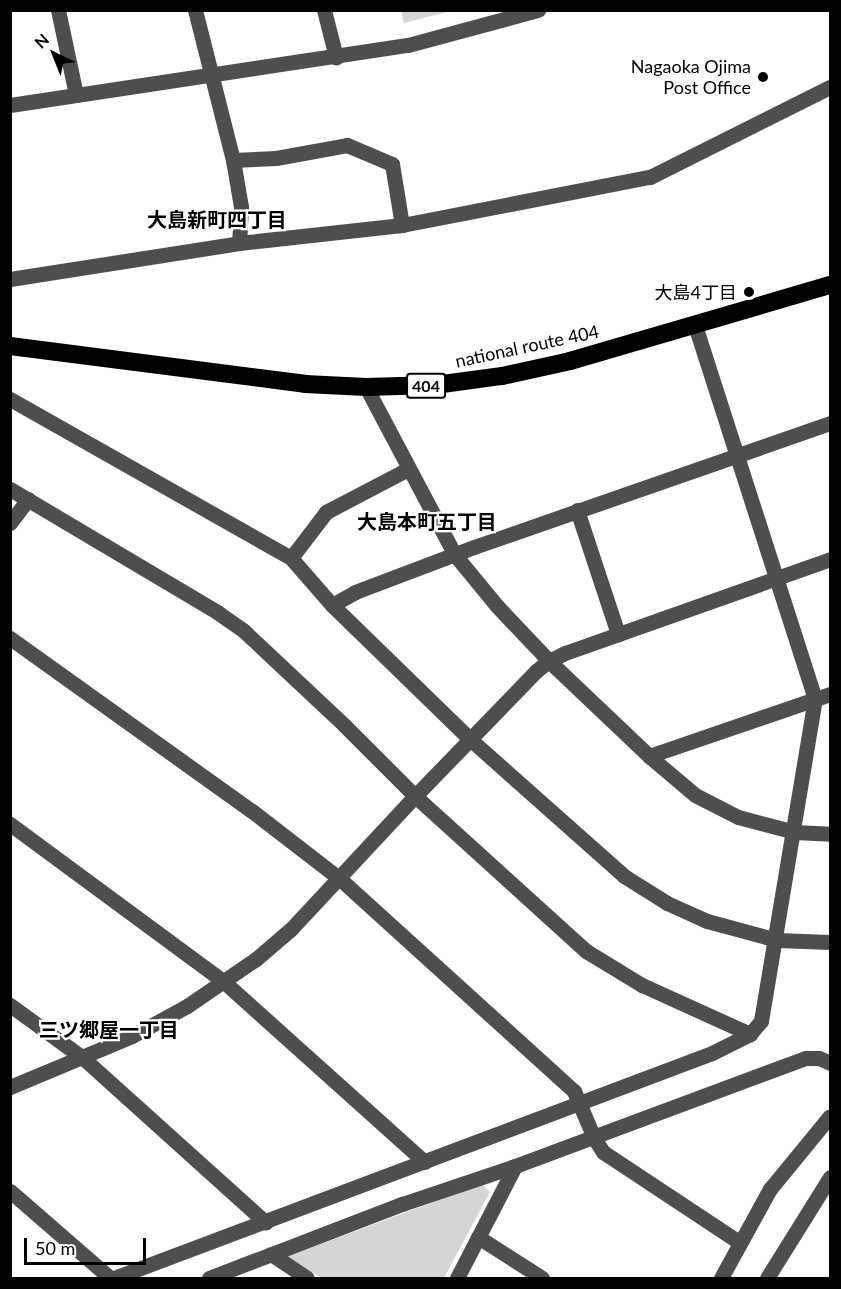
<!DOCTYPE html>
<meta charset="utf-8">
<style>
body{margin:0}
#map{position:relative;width:841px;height:1289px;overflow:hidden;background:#fff;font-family:Lato,"Noto Sans JP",sans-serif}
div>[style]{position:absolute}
.green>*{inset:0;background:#d5d5d5}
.minor>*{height:15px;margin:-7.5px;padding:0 7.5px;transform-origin:7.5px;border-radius:7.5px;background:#4e4e4e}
.highway>*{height:18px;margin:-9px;padding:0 9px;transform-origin:9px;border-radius:9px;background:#000}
.dots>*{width:16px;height:16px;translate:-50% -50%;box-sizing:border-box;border:3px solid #fff;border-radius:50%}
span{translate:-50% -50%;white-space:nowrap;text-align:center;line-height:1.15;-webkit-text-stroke:4.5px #fff;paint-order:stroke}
.shield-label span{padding:2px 4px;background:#fff;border:2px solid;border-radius:4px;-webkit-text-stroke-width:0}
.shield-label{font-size:16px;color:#000;font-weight:700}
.poi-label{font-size:18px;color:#000}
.right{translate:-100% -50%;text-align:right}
.street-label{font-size:18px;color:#000}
.neighbourhood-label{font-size:20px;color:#000;font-weight:700}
.frame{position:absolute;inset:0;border:12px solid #000;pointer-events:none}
.north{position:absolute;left:24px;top:24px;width:60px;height:60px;-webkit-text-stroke:4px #fff;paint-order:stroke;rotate:317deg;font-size:16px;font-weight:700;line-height:24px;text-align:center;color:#000}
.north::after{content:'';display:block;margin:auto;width:21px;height:27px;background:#000;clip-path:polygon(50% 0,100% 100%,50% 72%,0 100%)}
.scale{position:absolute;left:24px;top:1238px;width:122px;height:27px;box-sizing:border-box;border:3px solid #000;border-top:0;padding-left:8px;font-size:18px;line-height:21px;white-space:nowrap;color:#000;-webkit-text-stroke:4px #fff;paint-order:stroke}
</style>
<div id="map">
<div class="green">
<i style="clip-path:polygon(401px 11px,401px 10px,451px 11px,404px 23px)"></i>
<i style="clip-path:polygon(482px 1184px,490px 1192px,444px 1278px,322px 1278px,286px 1257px)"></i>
</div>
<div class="minor">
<i style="left:58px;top:10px;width:87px;rotate:78deg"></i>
<i style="left:195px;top:10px;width:155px;rotate:75.8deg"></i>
<i style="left:233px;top:160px;width:48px;rotate:80.3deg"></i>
<i style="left:241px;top:207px;width:36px;rotate:93deg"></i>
<i style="left:324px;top:10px;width:49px;rotate:75.7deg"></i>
<i style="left:10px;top:105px;width:402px;rotate:-8.6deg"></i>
<i style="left:408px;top:45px;width:135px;rotate:-15.1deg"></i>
<i style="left:233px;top:160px;width:43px;rotate:-2.7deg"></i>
<i style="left:276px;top:158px;width:72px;rotate:-10.4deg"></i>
<i style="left:347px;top:145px;width:49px;rotate:22.9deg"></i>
<i style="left:392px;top:164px;width:62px;rotate:80.7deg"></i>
<i style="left:10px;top:279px;width:232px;rotate:-8.9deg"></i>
<i style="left:239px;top:243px;width:164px;rotate:-6.3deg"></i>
<i style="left:402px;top:225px;width:253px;rotate:-11deg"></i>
<i style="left:650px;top:177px;width:201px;rotate:-26.6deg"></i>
<i style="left:366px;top:387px;width:190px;rotate:62.1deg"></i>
<i style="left:455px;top:555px;width:66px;rotate:50.5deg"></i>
<i style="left:497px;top:606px;width:76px;rotate:46.6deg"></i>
<i style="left:549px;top:661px;width:138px;rotate:43.5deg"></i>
<i style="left:649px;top:756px;width:60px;rotate:40.3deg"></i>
<i style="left:695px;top:795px;width:48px;rotate:27.1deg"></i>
<i style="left:738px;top:817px;width:59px;rotate:14.7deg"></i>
<i style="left:795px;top:832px;width:35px;rotate:3deg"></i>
<i style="left:10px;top:399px;width:323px;rotate:29.5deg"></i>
<i style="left:291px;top:558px;width:62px;rotate:48.9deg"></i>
<i style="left:332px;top:605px;width:194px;rotate:44.2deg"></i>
<i style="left:471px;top:740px;width:205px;rotate:41.6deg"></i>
<i style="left:624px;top:876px;width:51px;rotate:32.1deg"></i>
<i style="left:667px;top:903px;width:44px;rotate:24.2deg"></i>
<i style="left:707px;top:921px;width:73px;rotate:15.2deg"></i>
<i style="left:777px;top:940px;width:53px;rotate:2.2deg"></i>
<i style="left:10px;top:489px;width:241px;rotate:30.7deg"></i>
<i style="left:217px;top:612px;width:33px;rotate:35deg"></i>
<i style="left:244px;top:631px;width:139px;rotate:43.2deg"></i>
<i style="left:345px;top:726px;width:99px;rotate:45deg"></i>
<i style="left:415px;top:796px;width:231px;rotate:42.2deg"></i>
<i style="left:586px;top:951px;width:66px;rotate:31.3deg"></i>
<i style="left:642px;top:985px;width:119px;rotate:24.4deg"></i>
<i style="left:577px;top:510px;width:131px;rotate:71.7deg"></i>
<i style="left:10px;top:523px;width:30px;rotate:-53deg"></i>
<i style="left:291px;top:558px;width:58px;rotate:-52.7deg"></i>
<i style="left:326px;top:512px;width:93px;rotate:-27.7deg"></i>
<i style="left:332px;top:605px;width:26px;rotate:-29deg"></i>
<i style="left:355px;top:592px;width:127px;rotate:-20.7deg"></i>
<i style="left:474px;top:547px;width:377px;rotate:-19.2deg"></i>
<i style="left:10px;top:638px;width:297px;rotate:35.6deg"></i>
<i style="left:252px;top:811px;width:111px;rotate:37.7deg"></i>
<i style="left:340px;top:879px;width:316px;rotate:42.2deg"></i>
<i style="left:574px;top:1091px;width:51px;rotate:66.9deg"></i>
<i style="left:594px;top:1138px;width:17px;rotate:57deg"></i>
<i style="left:603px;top:1152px;width:163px;rotate:33.5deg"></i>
<i style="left:649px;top:756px;width:191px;rotate:-18.9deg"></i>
<i style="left:10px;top:824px;width:265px;rotate:36.4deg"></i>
<i style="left:223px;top:981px;width:271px;rotate:41.9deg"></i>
<i style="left:10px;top:1005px;width:90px;rotate:36deg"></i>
<i style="left:83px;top:1058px;width:246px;rotate:42deg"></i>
<i style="left:10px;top:1087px;width:132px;rotate:-22.7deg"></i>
<i style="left:132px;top:1036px;width:63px;rotate:-28.6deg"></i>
<i style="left:187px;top:1006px;width:83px;rotate:-34.3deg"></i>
<i style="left:256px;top:959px;width:46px;rotate:-40.6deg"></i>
<i style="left:291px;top:929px;width:182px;rotate:-47deg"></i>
<i style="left:415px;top:796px;width:174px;rotate:-45.9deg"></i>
<i style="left:536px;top:671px;width:16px;rotate:-38deg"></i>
<i style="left:549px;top:661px;width:18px;rotate:-27deg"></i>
<i style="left:565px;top:653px;width:281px;rotate:-19.5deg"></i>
<i style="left:10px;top:1191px;width:133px;rotate:41deg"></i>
<i style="left:478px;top:1237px;width:76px;rotate:32.6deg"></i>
<i style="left:271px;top:1254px;width:43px;rotate:33.7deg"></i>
<i style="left:114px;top:1278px;width:639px;rotate:-20.62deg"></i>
<i style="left:712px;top:1053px;width:42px;rotate:-26.6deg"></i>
<i style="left:750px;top:1034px;width:17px;rotate:-50deg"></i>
<i style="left:761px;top:1021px;width:326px;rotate:-80.5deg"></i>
<i style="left:815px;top:699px;width:392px;rotate:-107.8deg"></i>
<i style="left:209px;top:1278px;width:207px;rotate:-21deg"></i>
<i style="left:402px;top:1204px;width:119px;rotate:-18.6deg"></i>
<i style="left:457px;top:1278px;width:126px;rotate:-62.6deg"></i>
<i style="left:515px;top:1166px;width:310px;rotate:-20.4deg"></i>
<i style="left:806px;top:1058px;width:13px"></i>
<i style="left:819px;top:1058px;width:12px;rotate:24deg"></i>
<i style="left:721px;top:1278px;width:102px;rotate:-61.2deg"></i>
<i style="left:770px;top:1189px;width:94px;rotate:-50.6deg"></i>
<i style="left:767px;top:1278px;width:119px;rotate:-58deg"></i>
</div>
<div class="highway">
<i style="left:10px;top:346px;width:297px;rotate:7.3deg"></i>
<i style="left:305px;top:384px;width:61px;rotate:2.8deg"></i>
<i style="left:366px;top:387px;width:69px;rotate:-1.7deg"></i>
<i style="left:435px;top:385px;width:68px;rotate:-7.7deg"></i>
<i style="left:502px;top:376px;width:70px;rotate:-12.4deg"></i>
<i style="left:570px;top:361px;width:271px;rotate:-16.3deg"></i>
</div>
<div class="dots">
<i style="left:763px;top:77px;background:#000"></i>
<i style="left:749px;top:292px;background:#000"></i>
</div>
<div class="shield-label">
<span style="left:426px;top:386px">404</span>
</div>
<div class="poi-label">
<span class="right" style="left:751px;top:77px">Nagaoka Ojima<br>Post Office</span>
<span class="right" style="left:737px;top:292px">大島4丁目</span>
</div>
<div class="street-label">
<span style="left:527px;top:346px;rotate:-12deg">national route 404</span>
</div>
<div class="neighbourhood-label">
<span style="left:217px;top:219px">大島新町四丁目</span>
<span style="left:427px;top:521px">大島本町五丁目</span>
<span style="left:109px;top:1029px">三ツ郷屋一丁目</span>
</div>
<div class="frame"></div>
<div class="north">N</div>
<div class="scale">50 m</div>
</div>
